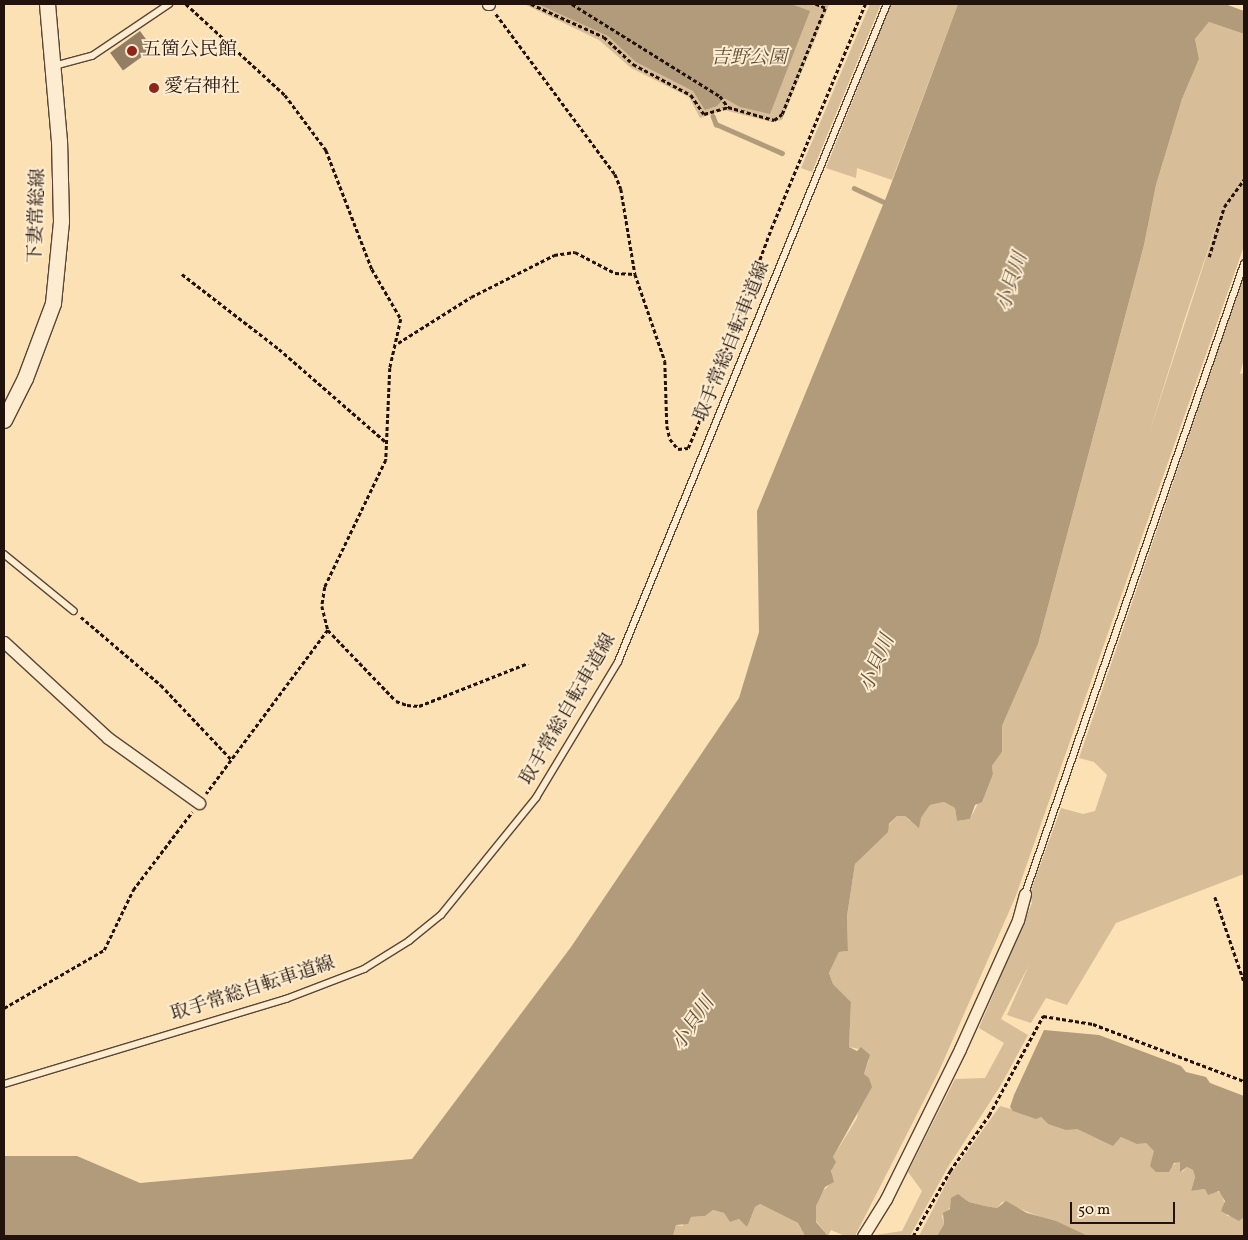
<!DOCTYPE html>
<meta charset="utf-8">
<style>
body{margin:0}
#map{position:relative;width:1248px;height:1240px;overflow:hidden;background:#fce1b5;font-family:Vollkorn,"Noto Serif JP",serif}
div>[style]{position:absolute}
.green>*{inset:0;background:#d7be98}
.water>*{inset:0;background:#b29b7b}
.stream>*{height:4.5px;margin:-2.25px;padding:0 2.25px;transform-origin:2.25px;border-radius:2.25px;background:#b29b7b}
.building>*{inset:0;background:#937e63;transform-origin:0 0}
.path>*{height:2.5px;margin-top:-1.25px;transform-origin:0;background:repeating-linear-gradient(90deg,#21120b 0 4px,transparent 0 6.5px)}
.roads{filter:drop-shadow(1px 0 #584636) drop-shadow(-1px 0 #584636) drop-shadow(0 1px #584636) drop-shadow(0 -1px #584636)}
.lane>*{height:5.5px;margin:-2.75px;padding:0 2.75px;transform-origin:2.75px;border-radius:2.75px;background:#fdeccf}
.street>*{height:11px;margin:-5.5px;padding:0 5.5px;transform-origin:5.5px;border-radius:5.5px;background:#fdeccf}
.secondary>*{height:15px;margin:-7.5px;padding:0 7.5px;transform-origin:7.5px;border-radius:7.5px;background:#fdeccf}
.dots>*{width:14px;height:14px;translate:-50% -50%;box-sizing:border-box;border:2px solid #fdeccf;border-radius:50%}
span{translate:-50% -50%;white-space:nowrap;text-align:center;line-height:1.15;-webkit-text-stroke:4px #fdeccf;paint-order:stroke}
.poi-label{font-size:19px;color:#21120b}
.left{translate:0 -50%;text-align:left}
.park-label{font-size:19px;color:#614e3c;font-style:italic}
.street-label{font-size:19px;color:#21120b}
.water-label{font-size:20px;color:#62503d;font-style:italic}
.frame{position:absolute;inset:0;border:5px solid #21120b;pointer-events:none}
.scale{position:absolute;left:1070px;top:1202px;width:105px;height:22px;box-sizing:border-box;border:2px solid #21120b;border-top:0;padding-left:6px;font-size:15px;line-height:18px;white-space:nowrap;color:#21120b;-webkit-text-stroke:4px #fdeccf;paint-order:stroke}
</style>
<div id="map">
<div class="green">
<i style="clip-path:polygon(524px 4px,827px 4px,829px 5px,782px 120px,772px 122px,724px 110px,700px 118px,689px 97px,631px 68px,599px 40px)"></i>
<i style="clip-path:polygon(870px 4px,881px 4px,812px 172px,801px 168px)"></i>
<i style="clip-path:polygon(891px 4px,958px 4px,892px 180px,857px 168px,856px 178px,826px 168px)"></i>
<i style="clip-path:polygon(evenodd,1209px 22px,1244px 34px,1244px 246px,1015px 898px,939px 1071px,855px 1236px,845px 1236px,831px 1230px,828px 1236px,816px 1221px,816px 1206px,819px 1195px,830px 1184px,833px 1157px,857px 1118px,864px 1074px,869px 1060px,859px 1049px,849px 1047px,851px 1002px,833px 984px,829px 973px,839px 952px,848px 951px,847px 916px,855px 864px,897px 816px,905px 816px,910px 821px,921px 818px,930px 805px,944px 802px,955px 808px,957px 821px,970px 819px,993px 774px,992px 766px,1002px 752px,1002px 726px,1038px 644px,1144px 245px,1156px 185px,1182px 99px,1199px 59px,1195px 39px,1209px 22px,1222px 208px,1148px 437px,1185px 318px,1222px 208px)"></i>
<i style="clip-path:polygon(1244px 275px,1244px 359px,1240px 374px,1244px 373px,1244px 874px,1116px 923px,1067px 1005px,1046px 998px,1031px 1023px,1007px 1015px,1029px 965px,1001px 1019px,1028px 1035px,1001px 1085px,948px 1167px,910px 1236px,869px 1236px,902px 1231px,922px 1191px,908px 1172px,955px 1079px,985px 1078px,1004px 1043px,979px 1028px,1032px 903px,1030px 893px,1061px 808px,1083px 814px,1095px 811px,1107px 775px,1094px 762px,1079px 758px)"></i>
<i style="clip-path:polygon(1000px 1106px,1041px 1117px,1048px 1124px,1077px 1129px,1113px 1145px,1121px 1137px,1146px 1143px,1155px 1151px,1153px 1165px,1165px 1172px,1177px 1162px,1180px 1162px,1182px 1172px,1187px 1167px,1193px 1170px,1195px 1177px,1191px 1191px,1205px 1189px,1222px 1193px,1227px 1216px,1244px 1217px,1244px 1236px,1088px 1236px,1008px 1204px,1002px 1202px,997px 1208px,985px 1206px,969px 1202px,961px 1196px,942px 1216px,944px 1224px,937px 1236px,919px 1236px,951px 1174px)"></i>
<i style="clip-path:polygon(760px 1204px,798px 1223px,805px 1236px,666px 1236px,673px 1236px,676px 1225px,682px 1226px,691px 1217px,705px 1216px,713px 1210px,724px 1213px,730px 1222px,739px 1219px,747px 1226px,755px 1207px)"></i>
</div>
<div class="water">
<i style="clip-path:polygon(538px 4px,791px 4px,810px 11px,770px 114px,740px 107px,724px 98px,717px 106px,705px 110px,693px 91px,636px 62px,608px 36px)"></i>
<i style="clip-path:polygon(958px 4px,1225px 4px,1244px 11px,1244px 34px,1209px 22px,1195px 39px,1199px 59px,1182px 99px,1156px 185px,1144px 245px,1038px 644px,1002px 726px,1002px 752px,992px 766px,993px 774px,982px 802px,975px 805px,970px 819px,957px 821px,955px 808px,944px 802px,930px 805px,921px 818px,919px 828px,905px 816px,897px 816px,889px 824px,888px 832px,855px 864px,847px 916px,848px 951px,839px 952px,829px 973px,833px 984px,851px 1002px,849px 1047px,857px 1051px,861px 1047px,870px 1055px,864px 1074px,869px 1078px,872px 1087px,833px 1157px,836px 1162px,831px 1171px,834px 1182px,825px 1187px,816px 1206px,816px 1222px,828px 1236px,805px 1236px,798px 1223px,760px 1204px,755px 1207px,747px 1227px,739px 1219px,730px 1222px,724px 1213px,713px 1210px,705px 1216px,691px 1217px,688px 1224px,676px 1225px,673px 1236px,4px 1236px,4px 1156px,77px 1156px,140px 1183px,412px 1159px,571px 947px,739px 698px,759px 632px,757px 511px,887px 195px)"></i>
<i style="clip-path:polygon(1044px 1030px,1099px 1035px,1181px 1066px,1186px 1072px,1206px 1077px,1210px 1083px,1244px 1096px,1244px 1217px,1239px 1221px,1221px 1211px,1225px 1201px,1219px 1191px,1208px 1195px,1205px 1189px,1191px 1191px,1195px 1177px,1193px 1170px,1187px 1167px,1180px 1172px,1180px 1162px,1174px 1163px,1169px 1172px,1156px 1172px,1150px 1166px,1154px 1151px,1146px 1143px,1137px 1144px,1121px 1137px,1113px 1146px,1077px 1129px,1066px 1130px,1048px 1124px,1041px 1117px,1036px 1119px,1013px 1111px,1010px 1107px,1014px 1095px)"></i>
<i style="clip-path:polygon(958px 1194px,969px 1202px,985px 1206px,997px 1208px,1006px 1201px,1027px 1213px,1056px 1221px,1088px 1236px,937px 1236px,944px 1224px,943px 1213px,950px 1209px,951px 1198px)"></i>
</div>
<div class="stream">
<i style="left:713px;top:116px;width:9px;rotate:69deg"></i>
<i style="left:716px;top:124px;width:72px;rotate:23.7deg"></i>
<i style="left:854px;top:188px;width:38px;rotate:25deg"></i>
</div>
<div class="building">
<i style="left:140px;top:31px;width:22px;height:37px;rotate:54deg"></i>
</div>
<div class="path">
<i style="left:186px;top:4px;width:134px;rotate:42.6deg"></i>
<i style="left:285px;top:95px;width:69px;rotate:53.3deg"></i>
<i style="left:326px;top:150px;width:128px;rotate:68.9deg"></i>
<i style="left:372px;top:269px;width:58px;rotate:59.9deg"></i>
<i style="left:401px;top:319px;width:50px;rotate:102.7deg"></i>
<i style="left:390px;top:368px;width:92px;rotate:92.5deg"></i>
<i style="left:386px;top:460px;width:141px;rotate:115.7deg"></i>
<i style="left:325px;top:587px;width:19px;rotate:99deg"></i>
<i style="left:322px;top:606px;width:25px;rotate:76deg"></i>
<i style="left:328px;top:630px;width:204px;rotate:126.6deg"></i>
<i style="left:531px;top:4px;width:80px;rotate:24.3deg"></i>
<i style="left:604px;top:37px;width:40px;rotate:43deg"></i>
<i style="left:633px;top:64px;width:66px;rotate:28.1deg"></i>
<i style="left:691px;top:95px;width:23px;rotate:56deg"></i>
<i style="left:704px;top:114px;width:25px;rotate:-16deg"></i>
<i style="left:728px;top:107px;width:48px;rotate:15.8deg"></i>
<i style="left:774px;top:120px;width:10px;rotate:-37deg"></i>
<i style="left:782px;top:114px;width:114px;rotate:-67.9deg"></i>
<i style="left:825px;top:8px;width:11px;rotate:-158deg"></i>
<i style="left:572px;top:4px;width:174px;rotate:31.9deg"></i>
<i style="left:720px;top:96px;width:14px;rotate:54deg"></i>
<i style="left:496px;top:14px;width:199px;rotate:53.4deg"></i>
<i style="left:615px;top:174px;width:16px;rotate:68deg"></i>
<i style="left:621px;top:189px;width:86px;rotate:80.6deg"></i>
<i style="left:635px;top:274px;width:92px;rotate:71deg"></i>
<i style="left:665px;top:361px;width:65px;rotate:88.2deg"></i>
<i style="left:667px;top:426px;width:13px;rotate:77deg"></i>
<i style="left:670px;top:439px;width:13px;rotate:51deg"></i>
<i style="left:678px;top:449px;width:10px;rotate:-6deg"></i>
<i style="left:688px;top:448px;width:39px;rotate:-67deg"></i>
<i style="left:703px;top:412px;width:195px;rotate:-69.6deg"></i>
<i style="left:771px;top:229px;width:244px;rotate:-67.3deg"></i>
<i style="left:1209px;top:257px;width:52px;rotate:-73.3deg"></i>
<i style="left:1224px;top:207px;width:34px;rotate:-54deg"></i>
<i style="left:182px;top:274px;width:123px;rotate:37.7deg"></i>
<i style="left:279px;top:349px;width:143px;rotate:41deg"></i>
<i style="left:398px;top:343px;width:86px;rotate:-32.2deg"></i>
<i style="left:471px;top:297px;width:93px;rotate:-26.8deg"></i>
<i style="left:554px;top:255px;width:21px;rotate:-8deg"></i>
<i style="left:575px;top:252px;width:45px;rotate:27.7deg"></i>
<i style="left:615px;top:273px;width:20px;rotate:3deg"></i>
<i style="left:81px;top:617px;width:105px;rotate:40.4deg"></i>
<i style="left:161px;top:685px;width:102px;rotate:46.6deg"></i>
<i style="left:328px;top:630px;width:98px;rotate:46.2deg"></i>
<i style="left:396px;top:701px;width:12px;rotate:20deg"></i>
<i style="left:407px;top:705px;width:12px;rotate:5deg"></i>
<i style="left:419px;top:706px;width:117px;rotate:-21.5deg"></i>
<i style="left:1215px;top:897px;width:89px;rotate:71deg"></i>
<i style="left:4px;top:1008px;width:116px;rotate:-30.1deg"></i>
<i style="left:104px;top:950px;width:67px;rotate:-64.2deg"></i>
<i style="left:133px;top:890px;width:98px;rotate:-52.9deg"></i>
<i style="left:913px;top:1236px;width:75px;rotate:-60.4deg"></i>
<i style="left:950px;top:1171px;width:68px;rotate:-55.1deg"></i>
<i style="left:989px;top:1115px;width:113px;rotate:-61.4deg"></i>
<i style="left:1043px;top:1016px;width:51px;rotate:9.1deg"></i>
<i style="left:1093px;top:1024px;width:161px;rotate:20.7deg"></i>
</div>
<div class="roads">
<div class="lane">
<i style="left:54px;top:66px;width:39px;rotate:-15deg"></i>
<i style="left:92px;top:56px;width:93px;rotate:-34deg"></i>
<i style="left:4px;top:554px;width:90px;rotate:39.2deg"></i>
<i style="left:1025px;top:894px;width:667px;rotate:-70.83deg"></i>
<i style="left:4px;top:1084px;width:295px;rotate:-16.8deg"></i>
<i style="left:286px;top:999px;width:84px;rotate:-21deg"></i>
<i style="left:364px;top:969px;width:53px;rotate:-31.9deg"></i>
<i style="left:409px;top:941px;width:41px;rotate:-39.1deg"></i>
<i style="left:441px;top:915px;width:151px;rotate:-50.9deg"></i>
<i style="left:536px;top:798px;width:159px;rotate:-58.9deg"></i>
<i style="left:618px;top:662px;width:711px;rotate:-67.76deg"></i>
</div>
<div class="street">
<i style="left:488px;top:4px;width:1px"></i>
<i style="left:4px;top:642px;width:142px;rotate:42.7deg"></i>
<i style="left:108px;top:738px;width:112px;rotate:35.5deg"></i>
<i style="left:863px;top:1236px;width:44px;rotate:-58.1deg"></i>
<i style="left:886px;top:1199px;width:167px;rotate:-63.7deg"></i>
<i style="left:960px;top:1049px;width:141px;rotate:-65.8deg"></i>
<i style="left:1018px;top:920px;width:27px;rotate:-75deg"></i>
</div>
<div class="secondary">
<i style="left:4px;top:420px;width:47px;rotate:-63.4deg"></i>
<i style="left:25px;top:378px;width:80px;rotate:-69.5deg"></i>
<i style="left:53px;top:303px;width:82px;rotate:-84.4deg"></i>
<i style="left:61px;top:221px;width:80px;rotate:-91.4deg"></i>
<i style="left:59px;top:141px;width:138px;rotate:-95deg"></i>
</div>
</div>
<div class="dots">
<i style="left:132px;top:51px;background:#8f2418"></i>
<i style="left:154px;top:88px;background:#8f2418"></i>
</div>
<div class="poi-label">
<span class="left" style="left:142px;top:51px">五箇公民館</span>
<span class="left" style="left:164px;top:88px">愛宕神社</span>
</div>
<div class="park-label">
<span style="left:749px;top:59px">吉野公園</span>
</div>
<div class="street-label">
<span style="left:38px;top:216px;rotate:-88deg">下妻常総線</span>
<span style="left:733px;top:342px;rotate:-68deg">取手常総自転車道線</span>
<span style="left:569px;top:710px;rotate:-60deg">取手常総自転車道線</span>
<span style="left:253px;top:990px;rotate:-18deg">取手常総自転車道線</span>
</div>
<div class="water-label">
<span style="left:1013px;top:282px;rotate:-72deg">小貝川</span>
<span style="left:878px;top:664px;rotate:-67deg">小貝川</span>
<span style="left:694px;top:1024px;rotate:-56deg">小貝川</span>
</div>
<div class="frame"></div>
<div class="scale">50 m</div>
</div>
